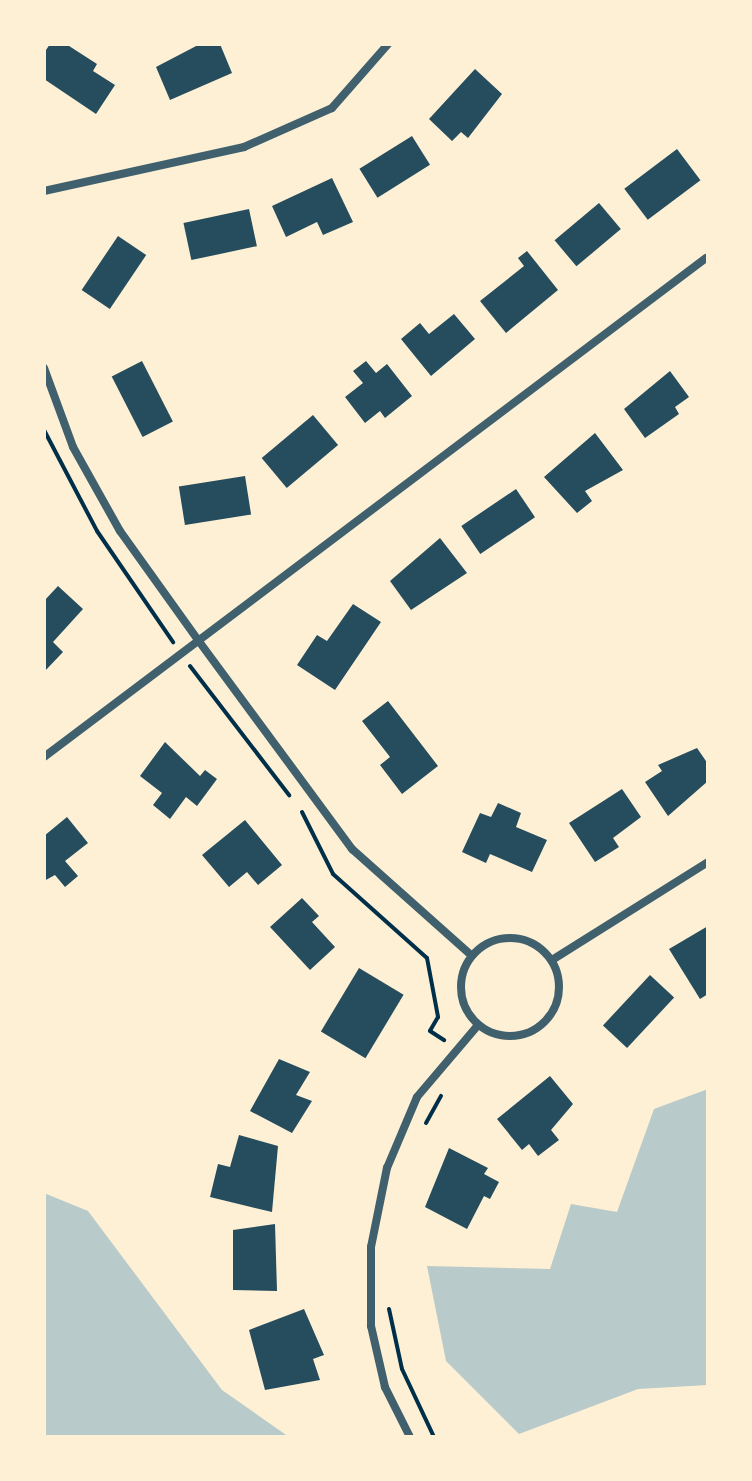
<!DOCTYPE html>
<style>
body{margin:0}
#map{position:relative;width:752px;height:1481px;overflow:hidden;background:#fdf0d5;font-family:"Titillium Web",sans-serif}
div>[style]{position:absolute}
.green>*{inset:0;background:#b9caca}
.building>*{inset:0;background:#264d5e;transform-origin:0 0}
.path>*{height:4px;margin:-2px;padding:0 2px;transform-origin:2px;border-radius:2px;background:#003049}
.minor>*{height:8px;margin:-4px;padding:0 4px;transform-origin:4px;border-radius:4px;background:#3f606c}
.minor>.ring{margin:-4px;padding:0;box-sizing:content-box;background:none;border:8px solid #3f606c;border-radius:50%}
span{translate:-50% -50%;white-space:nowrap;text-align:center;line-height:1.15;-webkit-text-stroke:6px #fdf0d5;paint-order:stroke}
.frame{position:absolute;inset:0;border:46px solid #fdf0d5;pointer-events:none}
</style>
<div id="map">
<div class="green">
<i style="clip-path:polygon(708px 1089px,708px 1385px,638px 1389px,519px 1434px,446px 1361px,427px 1266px,550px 1269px,571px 1204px,617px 1212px,654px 1109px)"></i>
<i style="clip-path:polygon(44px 1193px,88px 1211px,222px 1390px,289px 1437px,44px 1437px)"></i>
</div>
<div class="building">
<i style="clip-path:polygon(50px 44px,66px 44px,97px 64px,93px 71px,115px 85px,96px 114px,44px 79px,44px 53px)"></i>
<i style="clip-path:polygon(200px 44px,220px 44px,232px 73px,170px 100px,156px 67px)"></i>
<i style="clip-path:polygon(475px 69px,502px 94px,468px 138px,461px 132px,452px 141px,429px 119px)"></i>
<i style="left:412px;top:136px;width:34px;height:62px;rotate:58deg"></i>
<i style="left:677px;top:149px;width:39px;height:66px;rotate:53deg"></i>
<i style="clip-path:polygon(332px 178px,353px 222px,323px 235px,317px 222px,286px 237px,272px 206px)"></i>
<i style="left:599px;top:203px;width:34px;height:58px;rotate:50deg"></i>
<i style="left:249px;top:209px;width:38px;height:67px;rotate:78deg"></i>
<i style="left:118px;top:236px;width:34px;height:65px;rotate:34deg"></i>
<i style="clip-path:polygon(527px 251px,558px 290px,506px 333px,480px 301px,524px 266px,518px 258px)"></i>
<i style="clip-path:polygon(454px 314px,475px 339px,431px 376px,401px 339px,420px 323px,429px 334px)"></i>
<i style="left:142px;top:361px;width:68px;height:34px;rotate:63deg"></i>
<i style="clip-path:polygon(366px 361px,376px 373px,387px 364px,412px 396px,385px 418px,380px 411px,365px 423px,345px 397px,363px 383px,353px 371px)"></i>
<i style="clip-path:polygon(670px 371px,689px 397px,675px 407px,679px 414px,645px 438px,624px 409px)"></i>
<i style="left:313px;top:415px;width:39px;height:67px;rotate:50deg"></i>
<i style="clip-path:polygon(595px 433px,623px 470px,585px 491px,592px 501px,577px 513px,544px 477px)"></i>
<i style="left:245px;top:476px;width:39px;height:67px;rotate:81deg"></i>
<i style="left:516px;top:489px;width:34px;height:66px;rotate:56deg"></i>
<i style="clip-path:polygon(440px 538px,467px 573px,411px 610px,390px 581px)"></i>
<i style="clip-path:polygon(58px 586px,83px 609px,53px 642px,63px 652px,44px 672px,44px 601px)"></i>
<i style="clip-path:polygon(353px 604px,381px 622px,335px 690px,297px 665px,317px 635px,327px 641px)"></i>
<i style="clip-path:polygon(388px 701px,438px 766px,402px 794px,380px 765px,390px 757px,362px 721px)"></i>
<i style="clip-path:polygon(165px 742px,200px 776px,205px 770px,217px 779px,197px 806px,186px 797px,170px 819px,153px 805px,162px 793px,140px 776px)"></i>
<i style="clip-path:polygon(697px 748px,708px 764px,708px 781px,668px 816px,645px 782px,662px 771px,658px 765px)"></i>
<i style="clip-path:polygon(622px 789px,641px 817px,613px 838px,619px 847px,595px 862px,569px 823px)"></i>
<i style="clip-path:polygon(498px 803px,521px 813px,516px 827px,547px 840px,532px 872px,490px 854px,486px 863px,462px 852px,480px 813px,491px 817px)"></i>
<i style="clip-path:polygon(67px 817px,88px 843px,65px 861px,78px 876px,65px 887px,55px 875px,44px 881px,44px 836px)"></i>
<i style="clip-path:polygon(245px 820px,282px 865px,258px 885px,247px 872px,229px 887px,202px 855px)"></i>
<i style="clip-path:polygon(302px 898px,319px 916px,312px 922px,335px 947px,310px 970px,270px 927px)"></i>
<i style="clip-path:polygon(708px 926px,708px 994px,700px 999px,669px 949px)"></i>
<i style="left:359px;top:968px;width:52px;height:74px;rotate:31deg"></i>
<i style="left:650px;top:975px;width:33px;height:69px;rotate:43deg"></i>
<i style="clip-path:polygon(279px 1059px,310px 1072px,296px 1095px,312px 1101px,292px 1133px,250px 1111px)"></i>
<i style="clip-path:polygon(550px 1076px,573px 1104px,551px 1130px,559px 1140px,538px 1156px,529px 1144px,522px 1150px,497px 1119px)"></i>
<i style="clip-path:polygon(239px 1135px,278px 1146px,272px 1212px,210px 1197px,218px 1164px,230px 1167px)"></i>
<i style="clip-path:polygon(449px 1148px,488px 1168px,484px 1174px,499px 1182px,490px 1199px,484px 1196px,467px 1229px,425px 1207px)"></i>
<i style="clip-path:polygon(275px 1224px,277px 1291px,233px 1290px,233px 1230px)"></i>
<i style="clip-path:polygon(304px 1309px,324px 1355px,313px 1359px,320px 1380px,265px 1390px,249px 1330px)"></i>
</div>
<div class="path">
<i style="left:44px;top:430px;width:114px;rotate:62.3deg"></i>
<i style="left:97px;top:531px;width:135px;rotate:55.6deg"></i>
<i style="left:190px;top:666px;width:163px;rotate:52.5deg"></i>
<i style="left:302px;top:812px;width:69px;rotate:63.4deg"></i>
<i style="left:333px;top:874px;width:126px;rotate:41.8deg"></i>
<i style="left:427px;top:958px;width:60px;rotate:79.4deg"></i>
<i style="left:438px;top:1017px;width:16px;rotate:120deg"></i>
<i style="left:430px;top:1031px;width:17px;rotate:33deg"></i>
<i style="left:426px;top:1123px;width:31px;rotate:-61deg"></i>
<i style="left:389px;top:1309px;width:61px;rotate:77.8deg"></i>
<i style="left:402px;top:1369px;width:75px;rotate:64.8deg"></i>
</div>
<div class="minor">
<i style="left:44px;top:191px;width:205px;rotate:-12.4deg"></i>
<i style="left:244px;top:147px;width:96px;rotate:-23.9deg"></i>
<i style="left:332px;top:108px;width:85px;rotate:-48.8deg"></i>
<i style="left:44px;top:368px;width:84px;rotate:69.8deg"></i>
<i style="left:73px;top:447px;width:96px;rotate:60.8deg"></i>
<i style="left:120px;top:531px;width:134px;rotate:54.4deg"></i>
<i style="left:198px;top:640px;width:260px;rotate:53.6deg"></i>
<i style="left:352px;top:849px;width:159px;rotate:41.7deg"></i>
<i style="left:44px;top:757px;width:829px;rotate:-37.01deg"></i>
<i class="ring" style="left:461px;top:938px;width:90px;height:90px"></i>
<i style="left:552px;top:960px;width:184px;rotate:-32.1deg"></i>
<i style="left:410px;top:1437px;width:56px;rotate:-116.6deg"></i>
<i style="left:385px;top:1387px;width:63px;rotate:-102.9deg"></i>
<i style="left:371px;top:1326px;width:79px;rotate:-90deg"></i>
<i style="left:371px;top:1247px;width:81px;rotate:-78.6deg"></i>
<i style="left:387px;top:1168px;width:77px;rotate:-67.1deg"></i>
<i style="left:417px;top:1097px;width:94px;rotate:-49.7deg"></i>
</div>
<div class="frame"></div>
</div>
